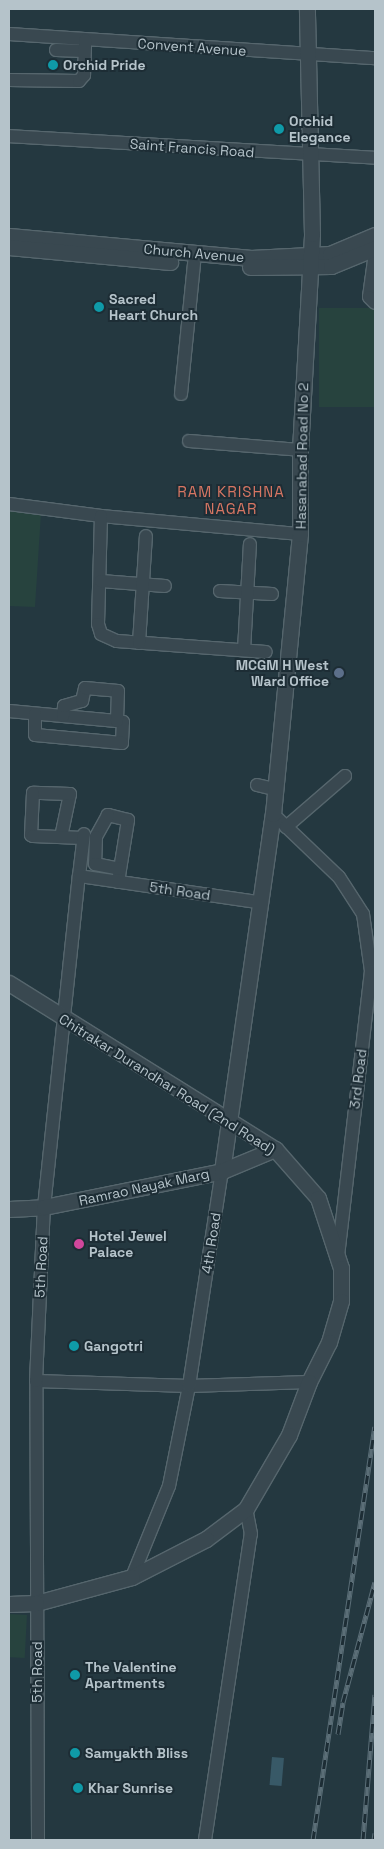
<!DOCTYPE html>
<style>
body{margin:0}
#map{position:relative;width:384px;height:1849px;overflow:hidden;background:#243840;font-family:"Space Grotesk",sans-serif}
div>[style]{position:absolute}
.green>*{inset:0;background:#27433e;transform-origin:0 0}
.water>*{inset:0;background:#385967;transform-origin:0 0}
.roads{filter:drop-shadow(1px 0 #56666d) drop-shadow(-1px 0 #56666d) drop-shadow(0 1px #56666d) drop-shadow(0 -1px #56666d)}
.minor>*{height:12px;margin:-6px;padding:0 6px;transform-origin:6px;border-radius:6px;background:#394850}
.tertiary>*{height:15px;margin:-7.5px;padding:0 7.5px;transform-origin:7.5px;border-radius:7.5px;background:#394850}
.rail>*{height:5px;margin-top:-2.5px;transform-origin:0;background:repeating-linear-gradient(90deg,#1d2d35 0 9px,#5b6e77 0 18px);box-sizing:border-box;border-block:1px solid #5b6e77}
.dots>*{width:14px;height:14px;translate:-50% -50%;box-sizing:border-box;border:2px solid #1d2d35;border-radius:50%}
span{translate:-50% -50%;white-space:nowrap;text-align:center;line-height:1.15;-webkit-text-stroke:4px #1d2d35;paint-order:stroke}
.street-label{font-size:14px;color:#b5c3ca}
.poi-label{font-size:14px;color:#b5c3ca;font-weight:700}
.left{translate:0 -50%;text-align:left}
.right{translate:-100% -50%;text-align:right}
.neighbourhood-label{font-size:15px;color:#d77663;letter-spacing:1px}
.frame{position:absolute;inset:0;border:10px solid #b5c3ca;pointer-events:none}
</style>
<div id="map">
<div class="green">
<i style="left:375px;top:308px;width:99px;height:56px;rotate:90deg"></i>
<i style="clip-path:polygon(9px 508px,41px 513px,35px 607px,9px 606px)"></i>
<i style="left:9px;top:1614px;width:18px;height:43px;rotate:3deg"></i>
</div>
<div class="water">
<i style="left:272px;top:1757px;width:12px;height:28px;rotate:5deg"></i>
</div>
<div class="roads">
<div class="minor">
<i style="left:9px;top:34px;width:367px;rotate:3.8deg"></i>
<i style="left:56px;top:50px;width:28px;rotate:2deg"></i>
<i style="left:9px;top:80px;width:70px;rotate:0.8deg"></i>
<i style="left:79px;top:81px;width:8px;rotate:-50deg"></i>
<i style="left:84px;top:75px;width:35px;rotate:-88deg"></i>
<i style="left:9px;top:136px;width:367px;rotate:3.4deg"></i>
<i style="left:375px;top:253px;width:44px;rotate:97.8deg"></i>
<i style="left:369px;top:297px;width:8px;rotate:45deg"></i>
<i style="left:181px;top:394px;width:132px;rotate:-84.3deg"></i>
<i style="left:189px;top:441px;width:111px;rotate:4.6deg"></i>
<i style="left:9px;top:504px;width:93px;rotate:7.4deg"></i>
<i style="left:101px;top:516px;width:200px;rotate:5.2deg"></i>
<i style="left:101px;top:516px;width:108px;rotate:91.6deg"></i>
<i style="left:98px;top:624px;width:10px;rotate:73deg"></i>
<i style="left:101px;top:634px;width:17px;rotate:24deg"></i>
<i style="left:117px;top:641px;width:149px;rotate:4.2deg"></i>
<i style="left:101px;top:581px;width:64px;rotate:4.5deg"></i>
<i style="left:220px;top:591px;width:52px;rotate:3.3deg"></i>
<i style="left:139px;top:643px;width:107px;rotate:-86.3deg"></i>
<i style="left:244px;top:650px;width:106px;rotate:-86.8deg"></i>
<i style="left:9px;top:711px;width:108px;rotate:5.3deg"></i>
<i style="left:117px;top:721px;width:6px;rotate:9deg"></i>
<i style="left:123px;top:722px;width:21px;rotate:93deg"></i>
<i style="left:122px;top:743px;width:87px;rotate:-174.7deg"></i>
<i style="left:35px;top:735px;width:21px;rotate:-90deg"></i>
<i style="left:63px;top:716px;width:10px;rotate:-84deg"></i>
<i style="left:64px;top:706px;width:19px;rotate:-16deg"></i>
<i style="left:82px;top:701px;width:13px;rotate:-77deg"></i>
<i style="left:85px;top:688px;width:33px;rotate:5deg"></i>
<i style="left:118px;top:691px;width:30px;rotate:92deg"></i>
<i style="left:257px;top:785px;width:18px;rotate:13deg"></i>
<i style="left:273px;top:814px;width:91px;rotate:43.7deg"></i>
<i style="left:339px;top:877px;width:44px;rotate:57deg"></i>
<i style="left:363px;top:914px;width:58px;rotate:82deg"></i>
<i style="left:371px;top:971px;width:287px;rotate:96.6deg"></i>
<i style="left:286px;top:827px;width:78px;rotate:-40.8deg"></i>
<i style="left:61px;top:837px;width:44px;rotate:-78.2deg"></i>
<i style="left:70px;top:794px;width:37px;rotate:-178deg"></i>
<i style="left:33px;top:793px;width:42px;rotate:92.7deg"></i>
<i style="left:31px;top:835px;width:2px;rotate:27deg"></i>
<i style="left:33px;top:836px;width:50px;rotate:2.3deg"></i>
<i style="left:79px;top:876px;width:42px;rotate:-83.2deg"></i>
<i style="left:118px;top:882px;width:63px;rotate:-80.8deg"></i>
<i style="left:128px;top:820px;width:21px;rotate:-166deg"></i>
<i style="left:108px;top:815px;width:25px;rotate:119deg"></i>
<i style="left:96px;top:837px;width:27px;rotate:92deg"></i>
<i style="left:95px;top:864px;width:25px;rotate:11deg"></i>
<i style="left:36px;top:1381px;width:153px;rotate:1.9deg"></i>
<i style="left:189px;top:1386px;width:120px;rotate:-1.9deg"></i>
<i style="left:132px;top:1577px;width:98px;rotate:-67.9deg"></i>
<i style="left:169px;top:1486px;width:102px;rotate:-78.7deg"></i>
<i style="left:189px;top:1386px;width:218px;rotate:-81.3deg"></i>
<i style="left:38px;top:1840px;width:459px;rotate:-90.2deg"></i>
<i style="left:36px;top:1381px;width:174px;rotate:-87.4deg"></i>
<i style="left:44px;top:1207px;width:333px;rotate:-84deg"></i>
<i style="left:79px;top:876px;width:181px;rotate:8.3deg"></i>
<i style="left:205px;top:1840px;width:309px;rotate:-81.5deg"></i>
<i style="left:251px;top:1534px;width:25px;rotate:-101deg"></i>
</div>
<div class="tertiary">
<i style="left:9px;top:236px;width:243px;rotate:5.2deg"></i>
<i style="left:251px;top:258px;width:79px;rotate:-2.9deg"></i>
<i style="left:330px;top:254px;width:49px;rotate:-22.9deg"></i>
<i style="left:9px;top:247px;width:162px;rotate:5.3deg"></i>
<i style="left:250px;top:267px;width:81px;rotate:-0.7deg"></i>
<i style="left:331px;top:266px;width:48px;rotate:-22.2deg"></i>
<i style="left:9px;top:983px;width:314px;rotate:32deg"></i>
<i style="left:275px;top:1149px;width:65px;rotate:48.7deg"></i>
<i style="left:318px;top:1198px;width:74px;rotate:71.8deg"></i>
<i style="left:341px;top:1268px;width:33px;rotate:90deg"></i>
<i style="left:341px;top:1301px;width:43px;rotate:106.3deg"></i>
<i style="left:329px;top:1342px;width:45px;rotate:116.6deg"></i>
<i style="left:309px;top:1382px;width:57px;rotate:110.7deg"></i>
<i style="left:289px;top:1435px;width:86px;rotate:120.2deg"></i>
<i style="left:246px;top:1509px;width:50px;rotate:143.1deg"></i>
<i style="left:206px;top:1539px;width:83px;rotate:152.8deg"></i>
<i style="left:132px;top:1577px;width:99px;rotate:164.8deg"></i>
<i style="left:36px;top:1603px;width:27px;rotate:178deg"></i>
<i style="left:222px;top:1171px;width:361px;rotate:-81.9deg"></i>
<i style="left:273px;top:814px;width:281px;rotate:-84.5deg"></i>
<i style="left:300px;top:534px;width:84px;rotate:-90deg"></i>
<i style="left:300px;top:450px;width:216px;rotate:-86.8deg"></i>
<i style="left:312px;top:234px;width:225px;rotate:-91.3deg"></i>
<i style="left:9px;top:1209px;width:35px;rotate:-3deg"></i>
<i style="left:44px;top:1207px;width:182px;rotate:-11.4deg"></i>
<i style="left:222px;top:1171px;width:57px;rotate:-22.5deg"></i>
</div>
</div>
<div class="rail">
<i style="left:338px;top:1734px;width:32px;rotate:-81deg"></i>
<i style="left:343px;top:1702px;width:124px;rotate:-75.1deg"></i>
<i style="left:313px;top:1840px;width:418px;rotate:-81.5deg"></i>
<i style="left:363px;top:1840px;width:146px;rotate:-85.3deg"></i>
<i style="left:374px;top:1840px;width:7px;rotate:-82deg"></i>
</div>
<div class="dots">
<i style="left:53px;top:65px;background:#0f9aa8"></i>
<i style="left:279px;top:129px;background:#0f9aa8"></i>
<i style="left:99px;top:307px;background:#0f9aa8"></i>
<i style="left:339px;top:673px;background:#5c6f8a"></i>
<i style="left:79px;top:1244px;background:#d1479c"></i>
<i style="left:74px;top:1346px;background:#0f9aa8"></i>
<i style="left:75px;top:1675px;background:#0f9aa8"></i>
<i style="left:75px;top:1753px;background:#0f9aa8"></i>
<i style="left:78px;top:1788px;background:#0f9aa8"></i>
</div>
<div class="street-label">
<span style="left:192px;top:47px;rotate:4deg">Convent Avenue</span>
<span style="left:192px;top:148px;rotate:4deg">Saint Francis Road</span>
<span style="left:194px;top:253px;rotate:5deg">Church Avenue</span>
<span style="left:302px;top:456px;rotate:-89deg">Hasanabad Road No 2</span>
<span style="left:180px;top:891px;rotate:8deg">5th Road</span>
<span style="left:358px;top:1079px;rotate:-83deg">3rd Road</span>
<span style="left:167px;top:1084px;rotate:32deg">Chitrakar Durandhar Road (2nd Road)</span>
<span style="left:144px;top:1187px;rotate:-12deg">Ramrao Nayak Marg</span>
<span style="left:211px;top:1243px;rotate:-81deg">4th Road</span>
<span style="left:41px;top:1267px;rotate:-87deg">5th Road</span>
<span style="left:37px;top:1672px;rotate:-90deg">5th Road</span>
</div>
<div class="poi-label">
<span class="left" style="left:63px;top:65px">Orchid Pride</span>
<span class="left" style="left:289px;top:129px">Orchid<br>Elegance</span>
<span class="left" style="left:109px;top:307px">Sacred<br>Heart Church</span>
<span class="right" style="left:329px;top:673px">MCGM H West<br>Ward Office</span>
<span class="left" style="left:89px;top:1244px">Hotel Jewel<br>Palace</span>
<span class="left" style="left:84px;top:1346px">Gangotri</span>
<span class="left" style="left:85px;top:1675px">The Valentine<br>Apartments</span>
<span class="left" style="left:85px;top:1753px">Samyakth Bliss</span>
<span class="left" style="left:88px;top:1788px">Khar Sunrise</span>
</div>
<div class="neighbourhood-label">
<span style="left:231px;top:500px">RAM KRISHNA<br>NAGAR</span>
</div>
<div class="frame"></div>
</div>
